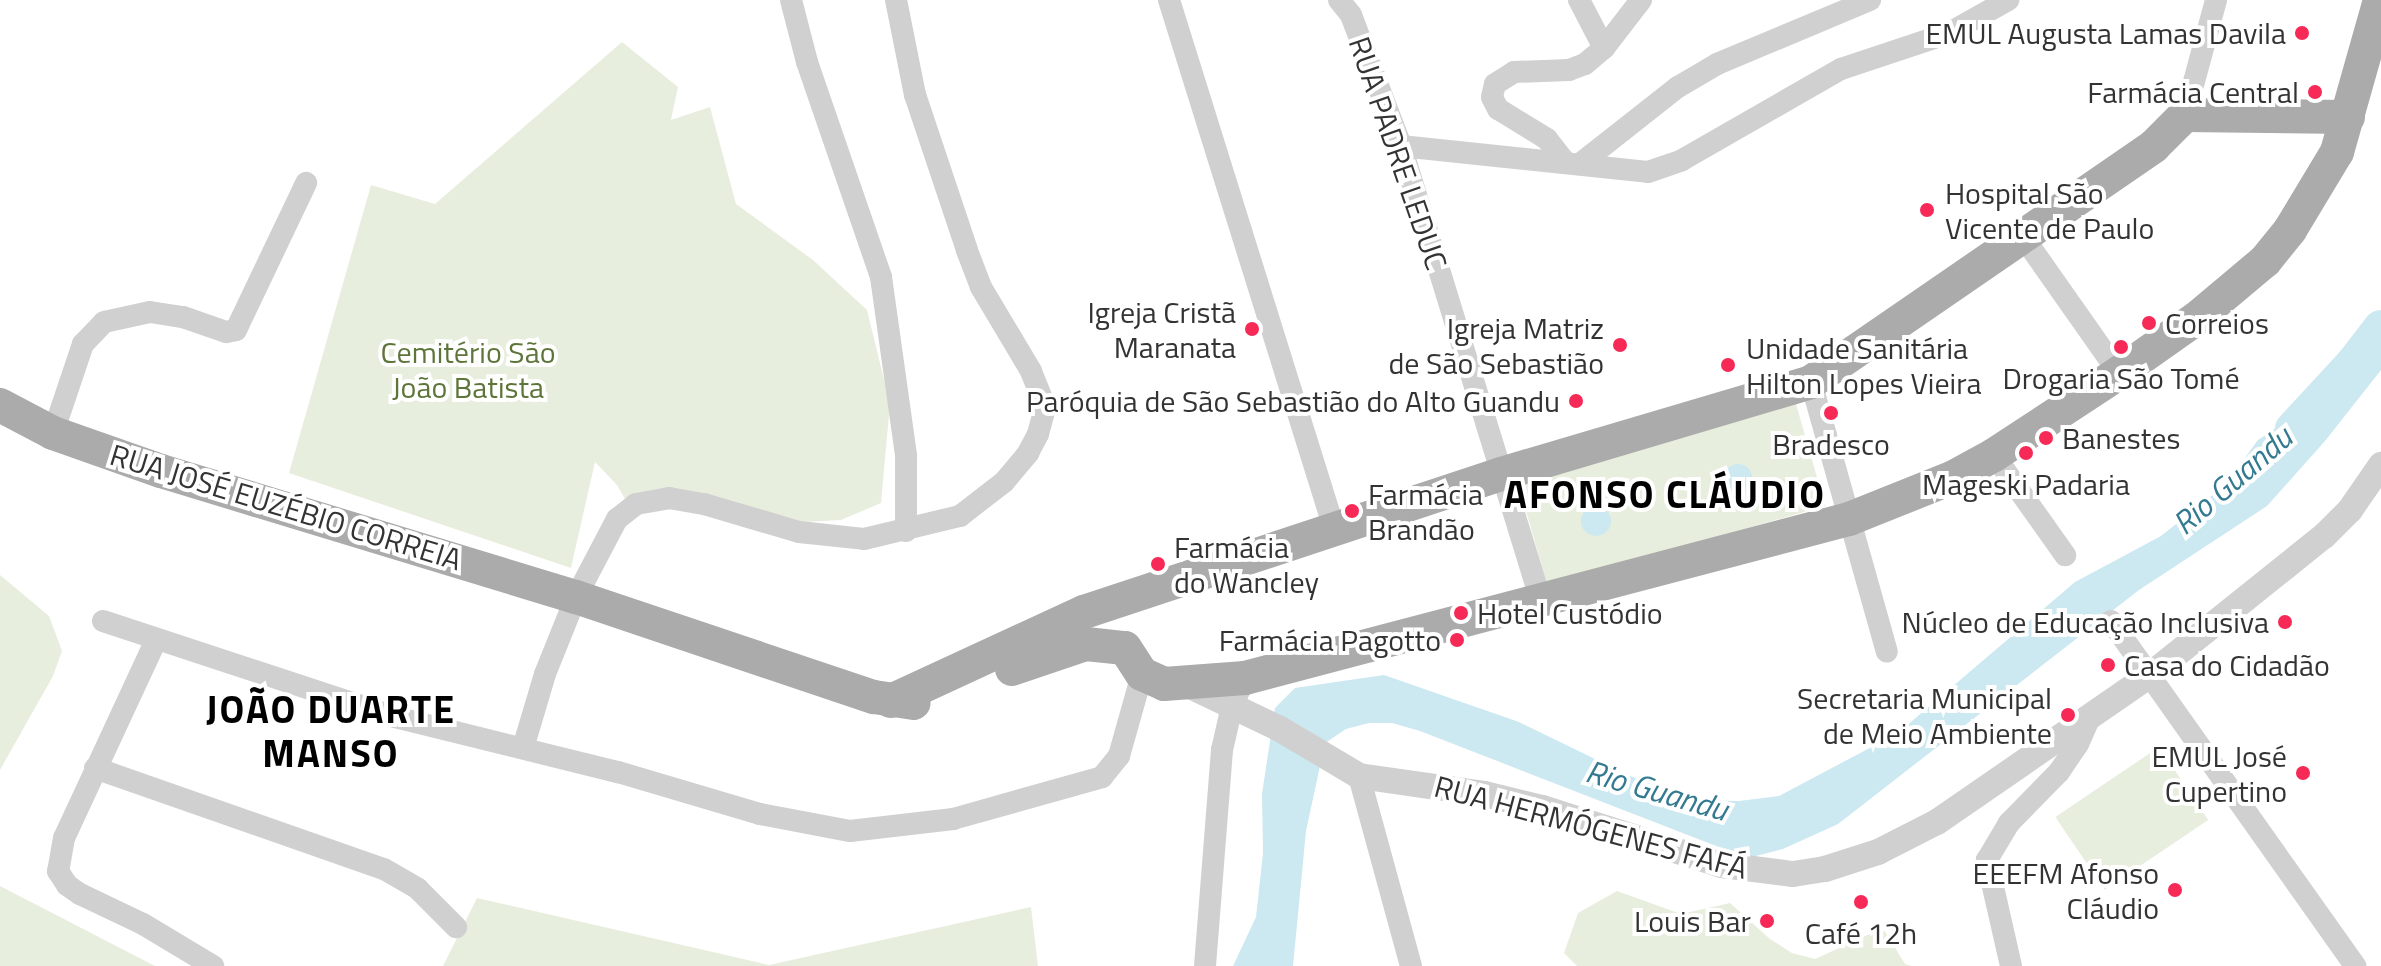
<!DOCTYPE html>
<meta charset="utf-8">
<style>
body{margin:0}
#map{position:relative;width:2381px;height:966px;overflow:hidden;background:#fff;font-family:"Titillium Web",sans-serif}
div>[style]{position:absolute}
.green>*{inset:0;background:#e8eede;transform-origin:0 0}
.water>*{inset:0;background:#cce8f1}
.round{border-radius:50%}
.river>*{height:36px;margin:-18px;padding:0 18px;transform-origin:18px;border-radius:18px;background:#cce8f1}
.minor>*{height:22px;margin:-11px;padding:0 11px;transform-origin:11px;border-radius:11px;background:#d0d0d0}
.tertiary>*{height:26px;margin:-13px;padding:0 13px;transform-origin:13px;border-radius:13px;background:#d0d0d0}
.primary>*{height:34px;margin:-17px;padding:0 17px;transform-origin:17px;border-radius:17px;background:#ababab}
.dots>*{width:22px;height:22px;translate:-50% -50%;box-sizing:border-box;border:4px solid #fff;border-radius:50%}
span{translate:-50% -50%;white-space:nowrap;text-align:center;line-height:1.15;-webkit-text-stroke:8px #fff;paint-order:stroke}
.poi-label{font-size:30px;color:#333}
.right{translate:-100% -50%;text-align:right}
.left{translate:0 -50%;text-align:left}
.street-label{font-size:30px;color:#333}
.park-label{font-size:30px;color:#5e753a}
.water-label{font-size:32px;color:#337a91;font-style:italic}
.district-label{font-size:38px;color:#000;font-weight:700;letter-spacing:2px}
</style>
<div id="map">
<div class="green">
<i style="clip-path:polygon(622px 42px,678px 87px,671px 120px,710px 107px,736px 204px,813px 260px,867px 310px,890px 404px,881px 503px,841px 520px,769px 524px,711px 511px,628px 504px,617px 485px,595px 462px,571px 568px,289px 473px,371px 185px,435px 204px)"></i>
<i style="left:1796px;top:404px;width:106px;height:289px;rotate:74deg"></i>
<i style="clip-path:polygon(0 575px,49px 616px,62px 651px,53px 676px,0 770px)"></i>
<i style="left:2159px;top:747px;width:88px;height:125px;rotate:56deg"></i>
<i style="clip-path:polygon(0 886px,155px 966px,0 966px)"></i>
<i style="clip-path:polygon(1617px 891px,1681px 914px,1730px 903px,1770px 939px,1792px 953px,1815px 959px,1883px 928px,1905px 964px,1912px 966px,1577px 966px,1564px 953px,1578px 913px)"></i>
<i style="clip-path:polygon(477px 898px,769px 965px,1031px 907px,1038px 966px,443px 966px)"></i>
</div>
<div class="water">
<i style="clip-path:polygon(2381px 313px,2381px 370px,2325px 441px,2267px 506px,2139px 590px,1838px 824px,1783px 849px,1752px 857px,1729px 851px,1420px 731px,1392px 723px,1369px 723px,1346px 729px,1325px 743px,1306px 831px,1293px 966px,1233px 966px,1256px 917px,1263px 853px,1262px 794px,1275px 708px,1295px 688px,1384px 675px,1519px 722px,1630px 776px,1695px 800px,1739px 801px,1779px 796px,1898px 733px,2075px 582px,2161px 536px,2224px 486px,2258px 440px,2336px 387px)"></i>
<i class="round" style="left:1724px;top:464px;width:28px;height:28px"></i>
<i class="round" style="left:1581px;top:506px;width:30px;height:30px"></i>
</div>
<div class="river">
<i style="left:2293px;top:429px;width:90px;rotate:-47.3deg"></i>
<i style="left:2354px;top:363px;width:44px;rotate:-52.4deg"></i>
</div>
<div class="minor">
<i style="left:791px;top:0;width:64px;rotate:75.5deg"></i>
<i style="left:807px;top:62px;width:227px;rotate:71deg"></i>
<i style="left:881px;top:277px;width:181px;rotate:82deg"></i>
<i style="left:906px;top:456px;width:75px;rotate:90deg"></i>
<i style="left:1169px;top:0;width:553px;rotate:72.65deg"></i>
<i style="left:1339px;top:0;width:19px;rotate:51deg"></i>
<i style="left:1351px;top:15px;width:140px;rotate:69.1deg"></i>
<i style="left:1401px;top:146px;width:475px;rotate:72.9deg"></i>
<i style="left:1579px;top:0;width:54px;rotate:62.5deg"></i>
<i style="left:2185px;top:115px;width:119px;rotate:-74.9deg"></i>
<i style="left:1401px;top:146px;width:248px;rotate:6deg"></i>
<i style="left:1648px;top:172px;width:36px;rotate:-19deg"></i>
<i style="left:1682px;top:160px;width:183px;rotate:-29.8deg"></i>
<i style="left:1841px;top:69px;width:114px;rotate:-18.4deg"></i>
<i style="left:1949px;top:33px;width:68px;rotate:-29.2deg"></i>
<i style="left:1565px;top:162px;width:29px;rotate:-128deg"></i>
<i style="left:1547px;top:139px;width:57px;rotate:-148.5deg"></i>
<i style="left:1498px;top:109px;width:13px;rotate:-117deg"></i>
<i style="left:1492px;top:97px;width:13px;rotate:-77deg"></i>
<i style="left:1495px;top:84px;width:22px;rotate:-32deg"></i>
<i style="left:1514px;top:72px;width:55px;rotate:-2.1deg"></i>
<i style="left:1569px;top:70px;width:17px;rotate:-21deg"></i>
<i style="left:1585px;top:64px;width:25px;rotate:-40deg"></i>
<i style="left:1604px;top:48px;width:61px;rotate:-52.4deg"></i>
<i style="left:1580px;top:164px;width:125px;rotate:-38.2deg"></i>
<i style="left:1678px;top:87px;width:45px;rotate:-30.5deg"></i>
<i style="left:1717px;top:64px;width:166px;rotate:-22.7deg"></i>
<i style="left:2024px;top:238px;width:165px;rotate:54.9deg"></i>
<i style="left:1811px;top:382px;width:280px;rotate:74.3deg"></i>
<i style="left:53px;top:433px;width:94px;rotate:-71.4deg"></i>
<i style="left:83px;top:344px;width:30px;rotate:-46deg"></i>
<i style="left:104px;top:322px;width:47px;rotate:-12.3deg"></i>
<i style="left:150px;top:312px;width:33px;rotate:9deg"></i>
<i style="left:183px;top:317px;width:46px;rotate:19.2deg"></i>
<i style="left:226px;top:332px;width:10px;rotate:-11deg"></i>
<i style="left:236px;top:330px;width:163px;rotate:-64.5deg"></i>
<i style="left:1994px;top:455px;width:123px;rotate:54.6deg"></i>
<i style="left:103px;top:621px;width:307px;rotate:18.2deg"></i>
<i style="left:395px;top:717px;width:230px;rotate:13.9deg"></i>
<i style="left:618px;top:772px;width:148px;rotate:16.5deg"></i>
<i style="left:760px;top:814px;width:92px;rotate:10.7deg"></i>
<i style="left:850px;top:831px;width:104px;rotate:-6.6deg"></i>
<i style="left:953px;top:819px;width:155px;rotate:-15.7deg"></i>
<i style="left:1102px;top:777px;width:27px;rotate:-51deg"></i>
<i style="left:1119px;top:756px;width:85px;rotate:-74.3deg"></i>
<i style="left:2111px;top:621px;width:423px;rotate:54.7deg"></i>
<i style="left:156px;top:640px;width:218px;rotate:114.9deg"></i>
<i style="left:64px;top:838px;width:34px;rotate:100deg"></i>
<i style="left:58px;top:871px;width:17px;rotate:57deg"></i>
<i style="left:67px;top:885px;width:16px;rotate:35deg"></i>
<i style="left:80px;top:894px;width:70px;rotate:25.5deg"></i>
<i style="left:143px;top:924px;width:82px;rotate:31deg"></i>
<i style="left:523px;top:748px;width:77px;rotate:-73.4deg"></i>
<i style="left:545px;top:674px;width:83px;rotate:-68.1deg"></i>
<i style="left:576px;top:597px;width:88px;rotate:-62.3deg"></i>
<i style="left:617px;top:519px;width:24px;rotate:-38deg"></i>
<i style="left:636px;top:504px;width:34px;rotate:-10deg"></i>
<i style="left:669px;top:498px;width:36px;rotate:10deg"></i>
<i style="left:704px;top:504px;width:99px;rotate:16.4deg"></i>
<i style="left:799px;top:532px;width:65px;rotate:6.1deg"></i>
<i style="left:864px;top:539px;width:99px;rotate:-13.5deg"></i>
<i style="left:960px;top:516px;width:56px;rotate:-37.7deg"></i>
<i style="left:1004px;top:482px;width:38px;rotate:-50deg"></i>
<i style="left:1028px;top:453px;width:21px;rotate:-62deg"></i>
<i style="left:1038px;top:434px;width:23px;rotate:-75deg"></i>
<i style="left:1044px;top:412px;width:11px;rotate:-95deg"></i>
<i style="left:1043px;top:401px;width:32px;rotate:-112deg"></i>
<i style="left:1031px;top:371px;width:98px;rotate:-120.8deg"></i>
<i style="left:981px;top:287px;width:40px;rotate:-111deg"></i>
<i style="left:967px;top:250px;width:163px;rotate:-108.5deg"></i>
<i style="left:915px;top:95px;width:97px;rotate:-101.3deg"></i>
<i style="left:95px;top:768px;width:306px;rotate:19.3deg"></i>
<i style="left:384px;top:869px;width:39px;rotate:30deg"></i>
<i style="left:418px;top:889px;width:54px;rotate:45deg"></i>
<i style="left:1359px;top:776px;width:197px;rotate:74.7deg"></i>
<i style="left:1205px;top:966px;width:217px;rotate:-85.5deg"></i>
<i style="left:1222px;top:750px;width:45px;rotate:-77.2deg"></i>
<i style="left:1232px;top:706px;width:17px;rotate:-65deg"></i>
<i style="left:2011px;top:966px;width:109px;rotate:-102.8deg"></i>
<i style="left:1987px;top:860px;width:43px;rotate:-59.3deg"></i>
<i style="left:2009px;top:823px;width:71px;rotate:-45.6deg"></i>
<i style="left:2059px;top:772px;width:34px;rotate:-56deg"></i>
<i style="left:2078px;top:744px;width:30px;rotate:-66deg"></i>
</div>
<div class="tertiary">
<i style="left:1186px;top:684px;width:104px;rotate:25.6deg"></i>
<i style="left:1280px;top:729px;width:92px;rotate:30.7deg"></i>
<i style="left:1359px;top:776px;width:126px;rotate:8.2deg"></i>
<i style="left:1484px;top:794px;width:60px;rotate:13.6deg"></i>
<i style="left:1542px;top:808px;width:189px;rotate:17.6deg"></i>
<i style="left:1722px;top:865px;width:72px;rotate:7.2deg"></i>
<i style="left:1793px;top:874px;width:32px;rotate:-9deg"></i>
<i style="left:1825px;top:869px;width:56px;rotate:-17.8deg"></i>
<i style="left:1878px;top:852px;width:66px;rotate:-27deg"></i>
<i style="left:1937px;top:822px;width:257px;rotate:-34.6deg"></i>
<i style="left:2149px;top:676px;width:224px;rotate:-38.7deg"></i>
<i style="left:2324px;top:536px;width:37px;rotate:-45deg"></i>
<i style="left:2350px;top:510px;width:55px;rotate:-55.4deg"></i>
</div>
<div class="primary">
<i style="left:0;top:405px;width:60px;rotate:27.8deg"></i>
<i style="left:53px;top:433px;width:114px;rotate:19.4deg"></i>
<i style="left:161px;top:471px;width:434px;rotate:16.9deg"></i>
<i style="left:576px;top:597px;width:314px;rotate:18.6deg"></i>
<i style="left:874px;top:697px;width:40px;rotate:8.5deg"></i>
<i style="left:1125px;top:648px;width:31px;rotate:57deg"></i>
<i style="left:1142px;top:674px;width:24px;rotate:24deg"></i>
<i style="left:1164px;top:684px;width:81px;rotate:-4.2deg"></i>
<i style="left:1245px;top:678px;width:625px;rotate:-14.75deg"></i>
<i style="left:1849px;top:519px;width:113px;rotate:-21.8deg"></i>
<i style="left:1954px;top:477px;width:46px;rotate:-28.8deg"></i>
<i style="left:1994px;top:455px;width:149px;rotate:-33.3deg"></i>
<i style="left:2119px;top:373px;width:95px;rotate:-35.2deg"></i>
<i style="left:2197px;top:318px;width:89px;rotate:-40deg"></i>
<i style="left:2265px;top:261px;width:40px;rotate:-51deg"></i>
<i style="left:2290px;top:230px;width:91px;rotate:-58.9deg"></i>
<i style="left:2337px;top:152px;width:158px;rotate:-74.2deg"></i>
<i style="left:1012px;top:669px;width:78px;rotate:-18.7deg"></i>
<i style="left:1086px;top:644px;width:39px;rotate:6deg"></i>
<i style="left:891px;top:701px;width:213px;rotate:-24.8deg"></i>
<i style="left:1084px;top:612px;width:439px;rotate:-18.3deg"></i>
<i style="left:1501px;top:474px;width:323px;rotate:-16.5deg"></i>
<i style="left:1811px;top:382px;width:416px;rotate:-34.5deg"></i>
<i style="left:2154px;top:146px;width:44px;rotate:-45deg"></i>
<i style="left:2185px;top:115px;width:163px;rotate:0.7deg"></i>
</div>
<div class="dots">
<i style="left:2302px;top:33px;background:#f62957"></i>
<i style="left:2315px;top:92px;background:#f62957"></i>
<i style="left:1927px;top:210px;background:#f62957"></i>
<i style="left:2149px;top:323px;background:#f62957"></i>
<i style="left:1252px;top:329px;background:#f62957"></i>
<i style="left:1620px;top:345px;background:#f62957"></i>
<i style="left:2121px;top:347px;background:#f62957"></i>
<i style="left:1728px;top:365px;background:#f62957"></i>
<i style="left:1576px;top:401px;background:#f62957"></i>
<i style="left:1831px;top:413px;background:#f62957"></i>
<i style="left:2046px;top:438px;background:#f62957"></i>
<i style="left:2026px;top:453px;background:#f62957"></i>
<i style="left:1352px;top:511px;background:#f62957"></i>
<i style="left:1158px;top:564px;background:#f62957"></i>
<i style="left:1461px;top:613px;background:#f62957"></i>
<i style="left:2285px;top:622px;background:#f62957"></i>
<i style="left:1457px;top:640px;background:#f62957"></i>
<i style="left:2108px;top:665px;background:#f62957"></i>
<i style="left:2068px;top:715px;background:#f62957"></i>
<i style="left:2303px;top:773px;background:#f62957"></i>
<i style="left:2175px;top:890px;background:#f62957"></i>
<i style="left:1861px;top:902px;background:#f62957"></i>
<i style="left:1767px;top:921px;background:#f62957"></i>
</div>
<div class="poi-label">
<span class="right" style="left:2286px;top:33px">EMUL Augusta Lamas Davila</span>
<span class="right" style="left:2299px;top:92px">Farmácia Central</span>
<span class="left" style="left:1945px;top:210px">Hospital São<br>Vicente de Paulo</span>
<span class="right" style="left:1236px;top:329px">Igreja Cristã<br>Maranata</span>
<span class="left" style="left:2165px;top:323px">Correios</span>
<span class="right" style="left:1604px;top:345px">Igreja Matriz<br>de São Sebastião</span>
<span class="left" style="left:1746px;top:365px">Unidade Sanitária<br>Hilton Lopes Vieira</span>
<span style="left:2121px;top:378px">Drogaria São Tomé</span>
<span class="right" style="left:1560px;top:401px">Paróquia de São Sebastião do Alto Guandu</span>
<span class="left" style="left:2062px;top:438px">Banestes</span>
<span style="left:1831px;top:444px">Bradesco</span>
<span style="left:2026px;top:484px">Mageski Padaria</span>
<span class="left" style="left:1368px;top:511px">Farmácia<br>Brandão</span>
<span class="left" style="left:1174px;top:564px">Farmácia<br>do Wancley</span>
<span class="left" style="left:1477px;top:613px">Hotel Custódio</span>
<span class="right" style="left:2269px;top:622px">Núcleo de Educação Inclusiva</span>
<span class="right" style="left:1441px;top:640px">Farmácia Pagotto</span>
<span class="left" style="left:2124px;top:665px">Casa do Cidadão</span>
<span class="right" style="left:2052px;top:715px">Secretaria Municipal<br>de Meio Ambiente</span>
<span class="right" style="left:2287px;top:773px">EMUL José<br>Cupertino</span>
<span class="right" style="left:2159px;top:890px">EEEFM Afonso<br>Cláudio</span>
<span class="right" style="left:1751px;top:921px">Louis Bar</span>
<span style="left:1861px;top:933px">Café 12h</span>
</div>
<div class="street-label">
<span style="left:1398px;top:153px;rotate:71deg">RUA PADRE LEDUC</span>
<span style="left:286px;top:507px;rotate:17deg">RUA JOSÉ EUZÉBIO CORREIA</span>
<span style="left:1591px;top:827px;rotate:15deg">RUA HERMÓGENES FAFÁ</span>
</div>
<div class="park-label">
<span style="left:468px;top:369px">Cemitério São<br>João Batista</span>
</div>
<div class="water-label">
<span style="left:2232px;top:480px;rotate:-41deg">Rio Guandu</span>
<span style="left:1657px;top:790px;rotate:16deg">Rio Guandu</span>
</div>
<div class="district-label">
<span style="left:1665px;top:495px">AFONSO CLÁUDIO</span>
<span style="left:331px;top:732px">JOÃO DUARTE<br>MANSO</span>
</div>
</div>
